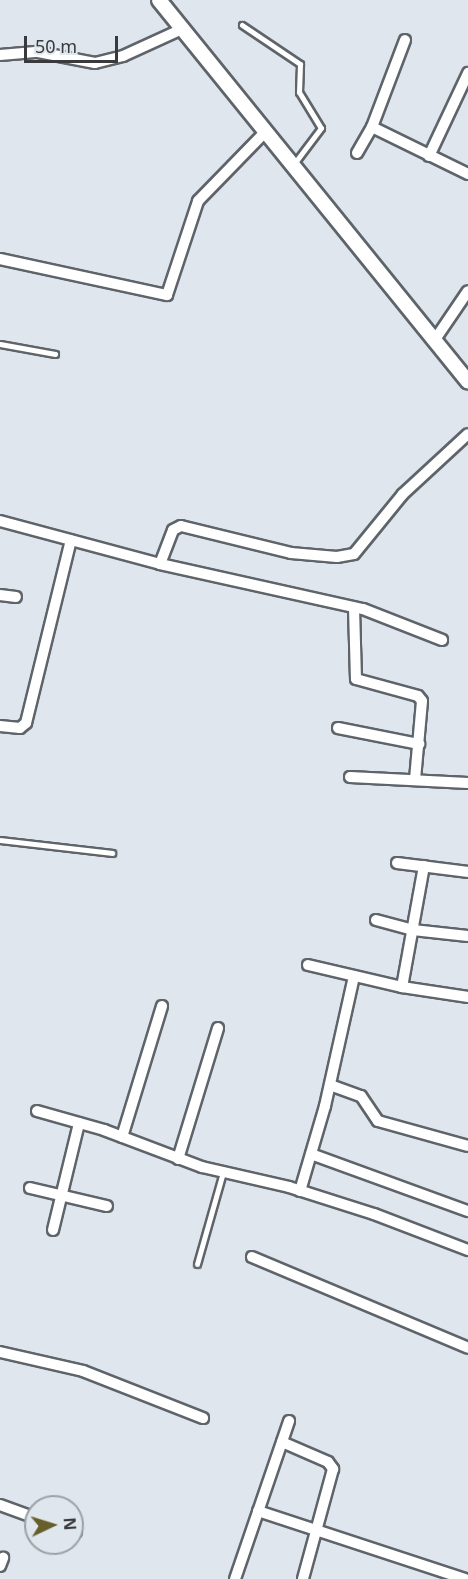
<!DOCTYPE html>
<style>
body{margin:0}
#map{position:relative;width:468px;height:1579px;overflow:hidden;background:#dfe6ed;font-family:"Noto Sans",sans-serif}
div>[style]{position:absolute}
.roads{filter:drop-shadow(2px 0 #5e646a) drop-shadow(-2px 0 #5e646a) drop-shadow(0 2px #5e646a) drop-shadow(0 -2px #5e646a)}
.service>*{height:5px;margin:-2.5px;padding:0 2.5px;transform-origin:2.5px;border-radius:2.5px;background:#fff}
.minor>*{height:10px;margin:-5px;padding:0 5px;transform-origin:5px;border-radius:5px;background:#fff}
.tertiary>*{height:14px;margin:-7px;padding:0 7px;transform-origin:7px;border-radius:7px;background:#fff}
span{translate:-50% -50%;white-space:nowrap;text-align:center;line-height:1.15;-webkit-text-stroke:4.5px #dfe6ed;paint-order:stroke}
.north{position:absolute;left:24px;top:1495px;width:60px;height:60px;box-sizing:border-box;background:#dfe6ed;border:2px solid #9ca1a7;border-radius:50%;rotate:86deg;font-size:16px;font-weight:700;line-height:24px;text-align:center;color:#383a3d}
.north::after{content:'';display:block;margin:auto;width:21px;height:27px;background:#665f2b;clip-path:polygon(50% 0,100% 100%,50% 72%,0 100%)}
.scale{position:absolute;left:24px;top:36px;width:94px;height:27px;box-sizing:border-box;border:3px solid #383a3d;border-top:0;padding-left:8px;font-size:18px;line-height:21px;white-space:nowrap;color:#383a3d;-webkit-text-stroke:4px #dfe6ed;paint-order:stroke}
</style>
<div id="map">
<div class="roads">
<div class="service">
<i style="left:242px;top:25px;width:70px;rotate:33.9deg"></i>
<i style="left:300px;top:64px;width:28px;rotate:92deg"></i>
<i style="left:299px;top:92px;width:42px;rotate:58.6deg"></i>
<i style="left:321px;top:128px;width:46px;rotate:127.1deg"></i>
<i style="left:0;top:344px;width:56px;rotate:10.3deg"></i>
<i style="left:0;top:840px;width:113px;rotate:6.6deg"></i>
<i style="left:197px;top:1264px;width:96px;rotate:-74.2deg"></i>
</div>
<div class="minor">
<i style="left:0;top:55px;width:38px;rotate:-5deg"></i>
<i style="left:38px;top:52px;width:58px;rotate:10.9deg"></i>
<i style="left:95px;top:63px;width:29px;rotate:-14deg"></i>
<i style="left:123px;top:56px;width:65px;rotate:-24.6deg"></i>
<i style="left:372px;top:127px;width:107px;rotate:26.1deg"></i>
<i style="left:357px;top:153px;width:30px;rotate:-60deg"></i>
<i style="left:372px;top:127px;width:93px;rotate:-69.2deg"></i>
<i style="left:429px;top:156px;width:92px;rotate:-64.8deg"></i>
<i style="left:0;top:259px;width:171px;rotate:12.2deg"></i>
<i style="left:167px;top:295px;width:99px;rotate:-71.7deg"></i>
<i style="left:198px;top:201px;width:96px;rotate:-45.8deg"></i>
<i style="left:434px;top:341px;width:60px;rotate:-55.8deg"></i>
<i style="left:0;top:521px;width:166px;rotate:15deg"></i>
<i style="left:160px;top:564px;width:208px;rotate:12.5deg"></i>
<i style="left:363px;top:609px;width:85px;rotate:21.4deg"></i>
<i style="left:160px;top:564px;width:36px;rotate:-69deg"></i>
<i style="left:173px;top:530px;width:9px;rotate:-27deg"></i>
<i style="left:181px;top:526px;width:113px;rotate:13.8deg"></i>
<i style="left:291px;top:553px;width:46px;rotate:5deg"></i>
<i style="left:337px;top:557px;width:17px;rotate:-10deg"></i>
<i style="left:354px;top:554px;width:77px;rotate:-50.8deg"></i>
<i style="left:403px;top:494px;width:88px;rotate:-42.7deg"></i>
<i style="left:0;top:595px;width:16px;rotate:7deg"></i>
<i style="left:354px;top:608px;width:71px;rotate:88.4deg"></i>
<i style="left:356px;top:679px;width:64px;rotate:15.3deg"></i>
<i style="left:418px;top:696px;width:6px;rotate:51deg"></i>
<i style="left:422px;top:701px;width:79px;rotate:95.1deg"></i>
<i style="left:0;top:726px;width:20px;rotate:6deg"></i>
<i style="left:20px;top:728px;width:8px;rotate:-40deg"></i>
<i style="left:26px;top:723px;width:188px;rotate:-76.2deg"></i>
<i style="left:338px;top:728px;width:83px;rotate:11.2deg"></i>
<i style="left:350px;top:777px;width:118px;rotate:2.9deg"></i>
<i style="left:397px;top:863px;width:72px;rotate:7.2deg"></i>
<i style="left:376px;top:920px;width:38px;rotate:15deg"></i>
<i style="left:413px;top:930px;width:55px;rotate:6.2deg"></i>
<i style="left:308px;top:965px;width:97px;rotate:13.2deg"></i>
<i style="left:402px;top:987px;width:67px;rotate:8.6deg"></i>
<i style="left:402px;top:987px;width:123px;rotate:-79.7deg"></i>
<i style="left:330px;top:1085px;width:33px;rotate:20deg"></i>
<i style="left:361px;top:1096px;width:30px;rotate:56deg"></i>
<i style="left:378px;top:1121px;width:93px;rotate:15.5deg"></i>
<i style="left:37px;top:1111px;width:70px;rotate:15.8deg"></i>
<i style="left:104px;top:1130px;width:105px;rotate:20.7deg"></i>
<i style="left:202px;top:1167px;width:89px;rotate:12.9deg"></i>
<i style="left:289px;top:1187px;width:89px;rotate:17.6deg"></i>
<i style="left:374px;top:1214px;width:101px;rotate:21deg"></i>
<i style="left:122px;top:1137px;width:137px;rotate:-73deg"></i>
<i style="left:311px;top:1154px;width:167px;rotate:20deg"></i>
<i style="left:178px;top:1159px;width:137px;rotate:-73deg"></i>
<i style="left:30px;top:1188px;width:79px;rotate:13.2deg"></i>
<i style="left:300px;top:1191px;width:89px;rotate:-73.6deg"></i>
<i style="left:325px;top:1106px;width:133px;rotate:-77.4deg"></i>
<i style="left:53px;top:1230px;width:110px;rotate:-76.3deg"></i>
<i style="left:252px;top:1257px;width:234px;rotate:22.8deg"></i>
<i style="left:0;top:1352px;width:85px;rotate:12.9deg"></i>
<i style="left:83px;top:1371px;width:129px;rotate:21.4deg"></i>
<i style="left:282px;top:1442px;width:50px;rotate:23.5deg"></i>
<i style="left:328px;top:1462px;width:9px;rotate:54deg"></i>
<i style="left:333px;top:1469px;width:114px;rotate:105.3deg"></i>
<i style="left:0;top:1505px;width:38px;rotate:20deg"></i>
<i style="left:258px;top:1511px;width:218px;rotate:18.2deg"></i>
<i style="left:72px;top:1531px;width:4px;rotate:14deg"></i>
<i style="left:0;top:1566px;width:9px;rotate:-69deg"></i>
<i style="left:235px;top:1579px;width:167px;rotate:-71.1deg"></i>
</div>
<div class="tertiary">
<i style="left:159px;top:0;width:491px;rotate:51deg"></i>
</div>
</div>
<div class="north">N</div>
<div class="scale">50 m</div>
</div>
